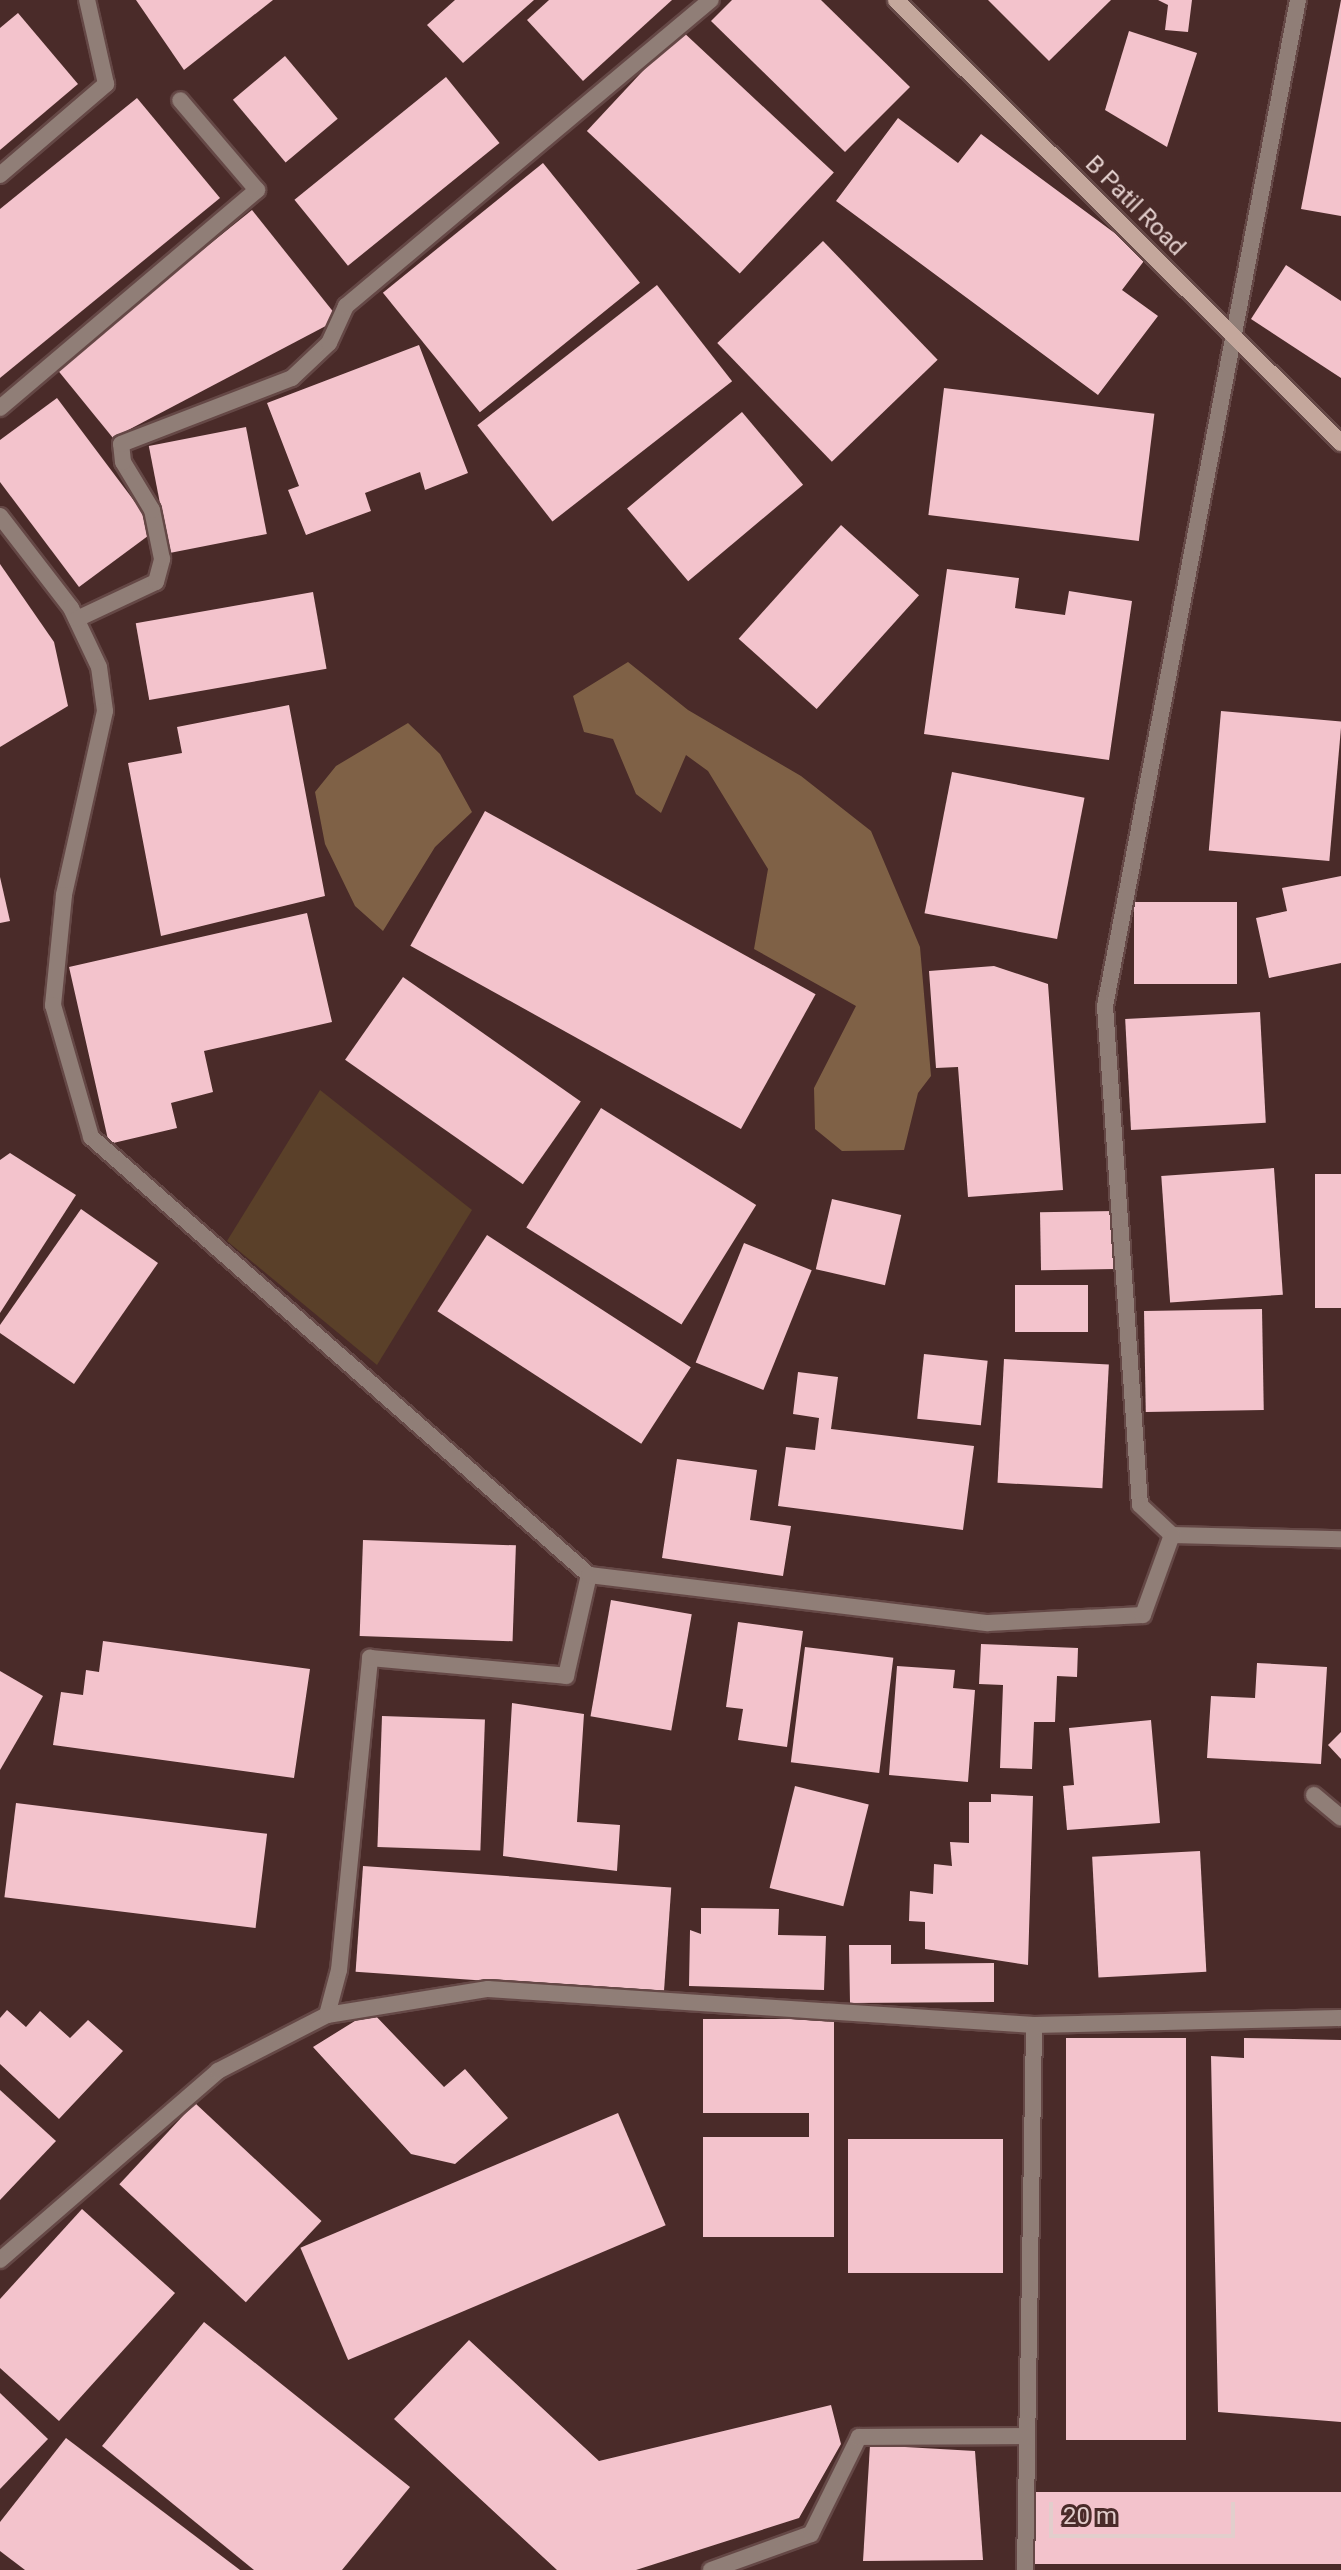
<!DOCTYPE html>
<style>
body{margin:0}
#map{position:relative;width:1341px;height:2570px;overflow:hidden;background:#4a2b29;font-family:Roboto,sans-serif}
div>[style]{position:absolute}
.green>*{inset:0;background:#5a4029}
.forest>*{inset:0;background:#7f6146}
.building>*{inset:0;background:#f3c3cc;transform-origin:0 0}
.roads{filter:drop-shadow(2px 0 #654846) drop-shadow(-2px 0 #654846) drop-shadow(0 2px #654846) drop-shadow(0 -2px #654846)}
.minor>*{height:16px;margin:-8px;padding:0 8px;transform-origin:8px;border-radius:8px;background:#907e77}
.secondary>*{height:16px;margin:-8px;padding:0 8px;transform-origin:8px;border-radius:8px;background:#c4a79c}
span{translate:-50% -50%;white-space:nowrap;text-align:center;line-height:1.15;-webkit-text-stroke:8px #4a2b29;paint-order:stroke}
.street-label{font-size:24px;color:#e2cecc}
.scale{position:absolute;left:1049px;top:2502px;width:186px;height:36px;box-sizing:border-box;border:4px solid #e2cecc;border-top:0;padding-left:10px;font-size:24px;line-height:28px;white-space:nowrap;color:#e2cecc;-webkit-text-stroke:6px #4a2b29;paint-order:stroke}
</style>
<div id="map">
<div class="green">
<i style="clip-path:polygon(320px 1090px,472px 1210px,377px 1365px,227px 1241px)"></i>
</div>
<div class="forest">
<i style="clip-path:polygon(628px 662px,688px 710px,801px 776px,871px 831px,920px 947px,931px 1076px,918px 1093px,904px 1150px,842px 1151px,815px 1129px,814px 1088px,856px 1006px,754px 949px,768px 869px,708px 771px,686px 755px,661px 813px,636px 794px,613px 739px,584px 732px,573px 696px)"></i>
<i style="clip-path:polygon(408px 723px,440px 754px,472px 812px,435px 847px,383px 931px,355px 906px,325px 844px,315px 792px,336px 766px)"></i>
</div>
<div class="building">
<i style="clip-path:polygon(136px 0,273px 0,184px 70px)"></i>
<i style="clip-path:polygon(455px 0,534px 0,463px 63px,427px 25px)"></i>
<i style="clip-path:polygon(549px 0,672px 0,583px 81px,527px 20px)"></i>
<i style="clip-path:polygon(732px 0,821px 0,910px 87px,845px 152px,711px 21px)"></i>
<i style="clip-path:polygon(988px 0,1111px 0,1049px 61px)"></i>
<i style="clip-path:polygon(1158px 0,1192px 0,1188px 32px,1165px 30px,1168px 5px)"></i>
<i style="clip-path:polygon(1341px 0,1341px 216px,1301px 209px)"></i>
<i style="clip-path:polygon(18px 13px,78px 84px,0 150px,0 28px)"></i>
<i style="left:681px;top:30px;width:209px;height:138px;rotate:43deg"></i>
<i style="clip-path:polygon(1129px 31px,1197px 53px,1167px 147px,1105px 110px)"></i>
<i style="left:285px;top:56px;width:82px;height:68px;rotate:50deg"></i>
<i style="left:446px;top:77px;width:85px;height:195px;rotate:51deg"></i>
<i style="clip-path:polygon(137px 98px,220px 198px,0 378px,0 209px)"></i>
<i style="clip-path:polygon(898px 118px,958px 163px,981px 134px,1147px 257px,1122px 290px,1158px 316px,1098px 395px,836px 201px)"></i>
<i style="left:543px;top:163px;width:154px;height:206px;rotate:51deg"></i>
<i style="clip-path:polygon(252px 210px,339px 319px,113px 438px,56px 368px)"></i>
<i style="left:823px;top:241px;width:165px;height:147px;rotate:46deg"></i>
<i style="clip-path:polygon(1286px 265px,1341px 301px,1341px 378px,1251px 319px)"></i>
<i style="left:657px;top:285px;width:122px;height:228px;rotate:52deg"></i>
<i style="clip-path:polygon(419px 345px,468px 473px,425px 490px,420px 472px,365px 493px,371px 511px,306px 535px,288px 490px,299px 486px,267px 403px)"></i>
<i style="left:944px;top:388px;width:212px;height:128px;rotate:7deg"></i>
<i style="clip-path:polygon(57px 398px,156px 530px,79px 587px,0 482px,0 440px)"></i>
<i style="left:742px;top:412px;width:95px;height:150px;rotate:50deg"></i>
<i style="left:246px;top:427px;width:109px;height:99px;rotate:79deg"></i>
<i style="left:841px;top:525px;width:105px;height:153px;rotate:42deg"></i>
<i style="clip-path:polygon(0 564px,54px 642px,68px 706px,0 747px)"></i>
<i style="clip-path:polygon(947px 569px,1019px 578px,1015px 608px,1065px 615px,1069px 591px,1132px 601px,1109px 760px,924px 734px)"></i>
<i style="left:313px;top:592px;width:78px;height:180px;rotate:80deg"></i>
<i style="clip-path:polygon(289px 705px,325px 896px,161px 936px,128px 763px,182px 753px,177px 727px)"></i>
<i style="left:1221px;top:711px;width:121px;height:140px;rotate:5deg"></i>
<i style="left:952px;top:772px;width:135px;height:144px;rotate:11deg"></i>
<i style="left:485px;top:811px;width:378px;height:154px;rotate:29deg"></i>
<i style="clip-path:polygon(1341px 876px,1341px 963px,1269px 978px,1256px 918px,1287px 911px,1282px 888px)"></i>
<i style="clip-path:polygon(0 877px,10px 921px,0 923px)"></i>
<i style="left:1134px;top:902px;width:103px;height:82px"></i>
<i style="clip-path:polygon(307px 913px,332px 1022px,204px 1051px,213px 1092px,171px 1103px,177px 1128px,109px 1144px,69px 967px)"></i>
<i style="clip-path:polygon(994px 966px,1048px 984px,1063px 1190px,968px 1197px,958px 1067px,936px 1068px,929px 971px)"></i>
<i style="left:403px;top:977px;width:217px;height:101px;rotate:35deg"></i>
<i style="left:1260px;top:1012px;width:111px;height:135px;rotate:87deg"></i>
<i style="left:601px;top:1108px;width:183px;height:141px;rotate:32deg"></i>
<i style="clip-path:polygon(10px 1153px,76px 1195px,0 1313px,0 1160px)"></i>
<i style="left:1274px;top:1168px;width:127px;height:113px;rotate:86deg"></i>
<i style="left:1315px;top:1174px;width:26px;height:134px"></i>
<i style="left:832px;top:1199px;width:71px;height:72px;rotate:13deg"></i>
<i style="clip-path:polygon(81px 1209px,158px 1263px,74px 1384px,0 1333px,0 1325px)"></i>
<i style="left:1114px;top:1211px;width:58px;height:74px;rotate:89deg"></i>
<i style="left:487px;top:1235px;width:243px;height:91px;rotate:33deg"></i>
<i style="left:744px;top:1243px;width:73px;height:129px;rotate:22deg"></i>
<i style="left:1015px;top:1285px;width:73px;height:47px"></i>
<i style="left:1262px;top:1309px;width:101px;height:118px;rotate:89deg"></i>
<i style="left:924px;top:1354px;width:64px;height:65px;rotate:6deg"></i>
<i style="left:1004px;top:1359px;width:105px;height:124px;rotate:3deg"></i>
<i style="clip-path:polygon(798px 1372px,838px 1377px,831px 1429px,974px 1446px,963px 1530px,778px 1506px,786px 1447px,815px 1450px,819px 1418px,793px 1414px)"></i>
<i style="clip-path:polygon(677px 1459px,757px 1470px,750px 1520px,791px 1526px,783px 1576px,662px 1558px)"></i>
<i style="left:363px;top:1540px;width:153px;height:96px;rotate:2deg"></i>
<i style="left:611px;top:1600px;width:82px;height:118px;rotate:10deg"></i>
<i style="clip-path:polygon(738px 1622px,803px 1631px,787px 1747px,738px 1740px,743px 1709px,726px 1707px)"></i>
<i style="clip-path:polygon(103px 1641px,310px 1669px,294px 1778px,53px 1745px,61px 1692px,83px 1695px,86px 1670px,99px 1672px)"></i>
<i style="clip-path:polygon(981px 1644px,1078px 1648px,1077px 1677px,1057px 1676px,1055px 1722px,1034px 1722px,1032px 1769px,1000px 1768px,1003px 1685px,979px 1684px)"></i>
<i style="left:805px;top:1647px;width:89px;height:116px;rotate:7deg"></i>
<i style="clip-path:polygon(1257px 1663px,1327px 1667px,1321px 1764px,1207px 1758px,1211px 1696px,1255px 1698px)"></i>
<i style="clip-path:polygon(897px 1666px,955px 1670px,953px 1688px,975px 1690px,968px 1782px,889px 1775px)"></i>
<i style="clip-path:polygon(0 1671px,43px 1696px,0 1770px)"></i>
<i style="clip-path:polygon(512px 1703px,584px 1714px,577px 1822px,620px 1825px,617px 1871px,503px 1856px)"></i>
<i style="left:382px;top:1716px;width:103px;height:131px;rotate:2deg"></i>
<i style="clip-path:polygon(1151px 1720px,1160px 1823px,1067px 1830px,1063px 1786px,1074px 1785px,1069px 1728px)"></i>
<i style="clip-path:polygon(1341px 1732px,1341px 1759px,1328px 1745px)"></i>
<i style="left:795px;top:1786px;width:76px;height:105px;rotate:14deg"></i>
<i style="clip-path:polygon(991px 1794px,1033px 1796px,1028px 1965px,925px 1949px,925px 1922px,909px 1921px,910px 1891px,933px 1894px,934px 1864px,952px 1866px,950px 1842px,969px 1843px,969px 1802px,991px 1802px)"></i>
<i style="left:16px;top:1803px;width:253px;height:95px;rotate:7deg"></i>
<i style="left:1200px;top:1851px;width:121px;height:108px;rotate:87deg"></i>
<i style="left:363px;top:1866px;width:309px;height:106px;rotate:4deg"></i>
<i style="clip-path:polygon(701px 1908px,779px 1909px,778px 1935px,826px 1936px,824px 1990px,689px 1986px,690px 1930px,701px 1934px)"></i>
<i style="clip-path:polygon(849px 1945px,891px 1945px,891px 1964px,994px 1963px,994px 2002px,850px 2003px)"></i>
<i style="clip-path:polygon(7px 2010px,26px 2027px,40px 2011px,70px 2038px,88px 2020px,123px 2051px,59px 2119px,0 2064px,0 2018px)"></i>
<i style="clip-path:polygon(371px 2011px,444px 2087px,465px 2069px,508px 2118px,455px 2164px,411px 2154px,313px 2047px)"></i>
<i style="clip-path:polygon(703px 2019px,834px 2019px,834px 2237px,703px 2237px,703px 2137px,809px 2137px,809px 2113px,703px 2113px)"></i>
<i style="left:1066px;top:2038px;width:120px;height:402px"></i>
<i style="clip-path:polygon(1244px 2038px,1341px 2040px,1341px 2422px,1218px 2412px,1211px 2056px,1244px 2058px)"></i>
<i style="clip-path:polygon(0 2090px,56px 2141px,0 2200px)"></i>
<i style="left:195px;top:2103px;width:173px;height:111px;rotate:43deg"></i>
<i style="left:618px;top:2113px;width:122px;height:345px;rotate:67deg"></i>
<i style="left:848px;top:2139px;width:155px;height:134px"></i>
<i style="clip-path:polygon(82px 2209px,175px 2293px,59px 2421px,0 2368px,0 2299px)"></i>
<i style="clip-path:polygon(204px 2322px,410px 2487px,342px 2570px,254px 2570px,102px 2446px)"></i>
<i style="clip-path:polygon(469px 2340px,599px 2461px,831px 2405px,841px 2444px,799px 2518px,636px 2570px,557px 2570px,394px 2419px)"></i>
<i style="clip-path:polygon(0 2393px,48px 2439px,0 2489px)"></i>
<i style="clip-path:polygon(66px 2438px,240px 2570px,25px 2570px,0 2551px,0 2522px)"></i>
<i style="clip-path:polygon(870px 2445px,975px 2451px,983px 2560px,863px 2561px)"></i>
<i style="left:1341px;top:2492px;width:72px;height:308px;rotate:90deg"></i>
</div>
<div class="roads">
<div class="minor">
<i style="left:1298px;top:0;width:1024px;rotate:100.86deg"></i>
<i style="left:1105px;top:1006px;width:500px;rotate:85.99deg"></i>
<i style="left:1140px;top:1505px;width:44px;rotate:43.2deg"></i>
<i style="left:1172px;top:1535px;width:169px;rotate:1.4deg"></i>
<i style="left:0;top:175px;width:140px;rotate:-40.6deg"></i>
<i style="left:106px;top:84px;width:86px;rotate:-102.7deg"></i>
<i style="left:0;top:408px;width:337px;rotate:-40.3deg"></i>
<i style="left:257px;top:190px;width:118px;rotate:-130.5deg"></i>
<i style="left:0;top:516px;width:116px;rotate:52.3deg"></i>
<i style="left:71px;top:608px;width:65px;rotate:64.6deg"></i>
<i style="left:99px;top:667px;width:44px;rotate:82.2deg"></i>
<i style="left:105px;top:711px;width:189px;rotate:102.6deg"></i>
<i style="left:64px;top:895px;width:111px;rotate:95.7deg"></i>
<i style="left:53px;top:1005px;width:137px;rotate:73.9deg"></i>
<i style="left:91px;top:1137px;width:663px;rotate:41.33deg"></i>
<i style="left:77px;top:619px;width:87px;rotate:-25.1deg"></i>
<i style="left:156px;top:582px;width:24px;rotate:-75deg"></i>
<i style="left:162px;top:559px;width:50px;rotate:-101.5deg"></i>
<i style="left:152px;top:510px;width:56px;rotate:-121.1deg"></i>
<i style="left:123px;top:462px;width:18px;rotate:-96deg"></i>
<i style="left:121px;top:444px;width:183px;rotate:-21.1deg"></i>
<i style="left:292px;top:378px;width:51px;rotate:-43.4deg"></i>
<i style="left:329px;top:343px;width:41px;rotate:-65.3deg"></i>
<i style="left:346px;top:306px;width:476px;rotate:-40deg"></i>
<i style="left:1314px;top:1795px;width:35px;rotate:40deg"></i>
<i style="left:327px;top:2015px;width:47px;rotate:-75.1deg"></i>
<i style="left:339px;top:1970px;width:314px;rotate:-84.3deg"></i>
<i style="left:370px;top:1658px;width:197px;rotate:5.2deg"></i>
<i style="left:566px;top:1676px;width:104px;rotate:-77.2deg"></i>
<i style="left:589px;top:1575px;width:402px;rotate:6.9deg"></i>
<i style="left:988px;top:1623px;width:155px;rotate:-3deg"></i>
<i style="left:1143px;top:1615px;width:85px;rotate:-70.1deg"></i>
<i style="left:0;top:2260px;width:289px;rotate:-40.9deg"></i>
<i style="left:218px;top:2071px;width:123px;rotate:-27.2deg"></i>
<i style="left:327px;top:2015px;width:163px;rotate:-9.2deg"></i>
<i style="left:488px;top:1989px;width:547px;rotate:3.77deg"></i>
<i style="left:1034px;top:2025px;width:307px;rotate:-1.3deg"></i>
<i style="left:711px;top:2570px;width:106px;rotate:-19.8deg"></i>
<i style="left:811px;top:2534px;width:108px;rotate:-63.7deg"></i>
<i style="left:859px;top:2437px;width:168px;rotate:-0.3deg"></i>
<i style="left:1025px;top:2570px;width:545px;rotate:-89.05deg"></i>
</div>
<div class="secondary">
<i style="left:896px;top:0;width:628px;rotate:44.87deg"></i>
</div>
</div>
<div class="street-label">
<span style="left:1135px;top:206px;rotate:45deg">B Patil Road</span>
</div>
<div class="scale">20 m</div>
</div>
